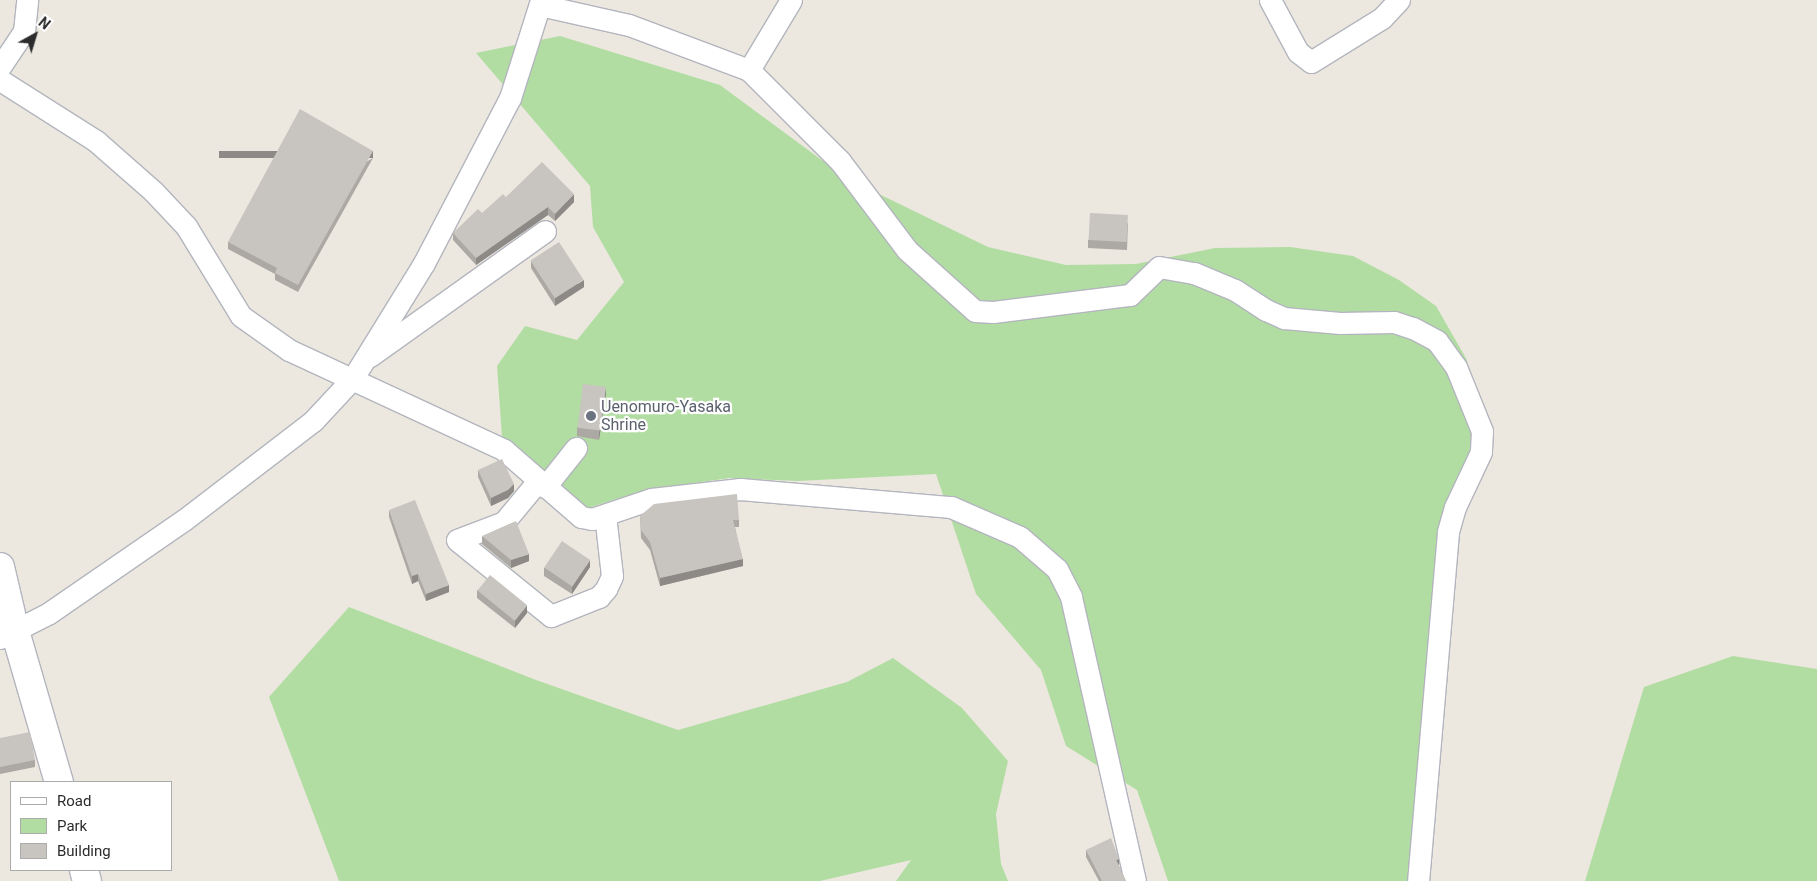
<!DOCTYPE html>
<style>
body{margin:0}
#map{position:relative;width:1817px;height:881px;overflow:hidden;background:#ece8e0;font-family:Roboto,sans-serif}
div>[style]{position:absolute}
.green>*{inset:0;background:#b2dda2}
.roads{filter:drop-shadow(1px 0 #b3b5be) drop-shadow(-1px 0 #b3b5be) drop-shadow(0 1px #b3b5be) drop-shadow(0 -1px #b3b5be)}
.minor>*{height:21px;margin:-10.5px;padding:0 10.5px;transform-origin:10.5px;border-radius:10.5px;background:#fff}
.secondary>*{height:28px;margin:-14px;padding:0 14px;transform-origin:14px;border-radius:14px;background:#fff}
.wall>*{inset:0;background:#aca9a4}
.shaded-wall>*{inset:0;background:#8c8986;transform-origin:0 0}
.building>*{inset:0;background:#c8c4bf;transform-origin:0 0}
.dots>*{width:14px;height:14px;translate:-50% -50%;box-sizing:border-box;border:2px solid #fff;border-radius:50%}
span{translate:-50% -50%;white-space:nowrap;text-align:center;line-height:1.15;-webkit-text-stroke:4.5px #fff;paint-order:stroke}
.worship-label{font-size:16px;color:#5b616d}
.left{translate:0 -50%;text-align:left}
.legend{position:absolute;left:10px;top:781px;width:162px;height:90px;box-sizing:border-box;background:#fff;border:1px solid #ababab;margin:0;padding:6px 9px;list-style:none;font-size:15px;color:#2c2c2c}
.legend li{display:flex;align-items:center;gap:10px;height:25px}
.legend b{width:25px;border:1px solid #ababab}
.north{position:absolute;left:10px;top:10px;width:50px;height:50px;-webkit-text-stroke:4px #fff;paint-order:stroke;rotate:39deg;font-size:14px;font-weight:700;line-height:20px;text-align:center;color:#2c2c2c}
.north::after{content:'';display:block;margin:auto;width:18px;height:22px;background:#2c2c2c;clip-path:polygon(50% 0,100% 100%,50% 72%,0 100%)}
</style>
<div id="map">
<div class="green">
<i style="clip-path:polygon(560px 36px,720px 85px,846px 178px,988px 247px,1066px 265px,1136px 264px,1215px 248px,1290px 247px,1353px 256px,1399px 280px,1436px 306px,1467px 360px,1474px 418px,1411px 881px,1168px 881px,1137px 790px,1066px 746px,1041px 670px,976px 594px,936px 474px,798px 481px,730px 478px,645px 490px,588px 508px,502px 437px,497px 366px,525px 326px,577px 340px,624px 282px,593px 227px,590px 186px,476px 53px)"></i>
<i style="clip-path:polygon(349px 607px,536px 680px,678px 730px,847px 682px,893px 658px,962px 708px,1008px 761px,996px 814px,1001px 864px,1008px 881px,896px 881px,911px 860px,820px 881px,339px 881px,269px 697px)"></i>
<i style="clip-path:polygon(1733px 656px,1817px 669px,1817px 881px,1585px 881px,1644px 687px)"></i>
</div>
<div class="roads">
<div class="minor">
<i style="left:791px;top:0;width:82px;rotate:121deg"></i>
<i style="left:749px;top:70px;width:129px;rotate:45deg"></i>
<i style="left:840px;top:161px;width:111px;rotate:53deg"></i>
<i style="left:907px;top:250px;width:91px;rotate:41.9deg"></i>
<i style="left:975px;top:311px;width:18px;rotate:3deg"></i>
<i style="left:993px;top:312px;width:138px;rotate:-7.1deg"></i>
<i style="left:1130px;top:295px;width:40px;rotate:-44deg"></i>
<i style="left:1159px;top:267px;width:36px;rotate:10deg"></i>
<i style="left:1194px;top:273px;width:44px;rotate:22.5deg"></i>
<i style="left:1235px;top:290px;width:37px;rotate:33deg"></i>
<i style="left:1266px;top:310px;width:20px;rotate:24deg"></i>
<i style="left:1284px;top:318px;width:56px;rotate:5.1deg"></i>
<i style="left:1340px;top:323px;width:54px;rotate:-1.1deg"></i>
<i style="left:1394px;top:322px;width:20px;rotate:18deg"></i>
<i style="left:1413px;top:328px;width:27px;rotate:28deg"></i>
<i style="left:1437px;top:341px;width:32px;rotate:54deg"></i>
<i style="left:1456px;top:367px;width:69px;rotate:67.9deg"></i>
<i style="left:1482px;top:431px;width:21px;rotate:93deg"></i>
<i style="left:1481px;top:452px;width:61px;rotate:115.3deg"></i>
<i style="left:1455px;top:507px;width:26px;rotate:106deg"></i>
<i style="left:1448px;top:532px;width:350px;rotate:94.9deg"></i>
<i style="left:1270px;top:0;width:59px;rotate:61.7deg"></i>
<i style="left:1298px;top:52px;width:16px;rotate:38deg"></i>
<i style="left:1311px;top:62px;width:84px;rotate:-31.8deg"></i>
<i style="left:1382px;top:18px;width:25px;rotate:-47deg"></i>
<i style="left:540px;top:5px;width:91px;rotate:12.7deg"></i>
<i style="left:629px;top:25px;width:128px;rotate:20.6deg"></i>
<i style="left:0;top:67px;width:43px;rotate:-56.3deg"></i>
<i style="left:24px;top:31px;width:31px;rotate:-84deg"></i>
<i style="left:0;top:80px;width:114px;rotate:32.4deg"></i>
<i style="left:96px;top:141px;width:76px;rotate:41.3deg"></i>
<i style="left:153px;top:191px;width:48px;rotate:46.7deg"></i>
<i style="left:186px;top:226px;width:105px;rotate:58.6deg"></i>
<i style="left:241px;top:316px;width:59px;rotate:35.3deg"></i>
<i style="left:289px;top:350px;width:237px;rotate:24.9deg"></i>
<i style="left:504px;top:450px;width:102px;rotate:41deg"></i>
<i style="left:581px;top:517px;width:11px;rotate:10deg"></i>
<i style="left:592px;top:519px;width:62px;rotate:-18.7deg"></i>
<i style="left:651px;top:499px;width:90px;rotate:-6.4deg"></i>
<i style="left:740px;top:489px;width:212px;rotate:4.9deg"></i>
<i style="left:951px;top:507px;width:75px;rotate:23.5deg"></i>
<i style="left:1020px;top:537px;width:49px;rotate:40.9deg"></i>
<i style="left:1057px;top:569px;width:31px;rotate:63deg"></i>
<i style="left:1071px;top:597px;width:291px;rotate:77.3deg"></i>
<i style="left:370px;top:356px;width:215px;rotate:-35.5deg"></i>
<i style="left:538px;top:481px;width:53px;rotate:129.7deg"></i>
<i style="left:504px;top:522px;width:50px;rotate:159deg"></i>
<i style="left:457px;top:540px;width:121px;rotate:39deg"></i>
<i style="left:551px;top:616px;width:52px;rotate:-21.6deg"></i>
<i style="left:599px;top:597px;width:11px;rotate:-49deg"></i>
<i style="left:606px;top:589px;width:14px;rotate:-65deg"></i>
<i style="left:612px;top:576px;width:61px;rotate:-96.5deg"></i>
<i style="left:545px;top:487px;width:50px;rotate:-51.5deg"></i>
<i style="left:0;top:638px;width:55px;rotate:-27deg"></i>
<i style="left:49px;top:613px;width:164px;rotate:-34.6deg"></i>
<i style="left:184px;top:520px;width:163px;rotate:-37.5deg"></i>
<i style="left:313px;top:421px;width:59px;rotate:-47.1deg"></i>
<i style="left:353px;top:378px;width:135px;rotate:-58.3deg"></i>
<i style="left:424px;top:263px;width:186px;rotate:-62.5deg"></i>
<i style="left:510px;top:98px;width:103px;rotate:-72.4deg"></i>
</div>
<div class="secondary">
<i style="left:0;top:567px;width:66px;rotate:76.8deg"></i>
<i style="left:15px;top:631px;width:157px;rotate:73.8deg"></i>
<i style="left:84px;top:870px;width:11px;rotate:75deg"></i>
</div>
</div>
<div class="wall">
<i style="clip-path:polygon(373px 158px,298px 292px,275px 280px,275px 274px,228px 249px,228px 242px)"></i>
<i style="clip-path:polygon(506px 197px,574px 202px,555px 221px,548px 215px,476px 265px,453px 240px,453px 233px)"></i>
<i style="clip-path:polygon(1128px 223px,1127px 250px,1088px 248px,1088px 240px)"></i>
<i style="clip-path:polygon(531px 261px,584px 287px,555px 306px,531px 268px)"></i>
<i style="clip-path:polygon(606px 394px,599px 440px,577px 436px,577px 428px)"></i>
<i style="clip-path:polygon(478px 470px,514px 491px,508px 498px,491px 506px,478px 477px)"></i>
<i style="clip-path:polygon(389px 510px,449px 592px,426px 601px,418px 581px,412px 584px,389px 517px)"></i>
<i style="clip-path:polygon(640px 516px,739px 520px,739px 527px,735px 527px,743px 566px,660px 586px,650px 550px,641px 538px)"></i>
<i style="clip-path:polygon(482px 536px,529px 561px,511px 568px,482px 544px)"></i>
<i style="clip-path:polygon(590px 567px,572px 594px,544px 576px,544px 568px)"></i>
<i style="clip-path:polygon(477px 590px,527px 613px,515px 628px,477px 598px)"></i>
<i style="clip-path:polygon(0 738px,35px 760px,35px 767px,0 774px)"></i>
<i style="clip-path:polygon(1086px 850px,1119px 866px,1126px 881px,1099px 881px,1086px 857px)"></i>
</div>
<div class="shaded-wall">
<i style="left:373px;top:151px;width:7px;height:154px;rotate:90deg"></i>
<i style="clip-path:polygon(574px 194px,574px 202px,555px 221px,555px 214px)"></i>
<i style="clip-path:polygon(548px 207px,548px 215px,476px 265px,476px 258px)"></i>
<i style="clip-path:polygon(584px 280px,584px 287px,555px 306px,555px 298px)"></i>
<i style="clip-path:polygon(606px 387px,606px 394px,599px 440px,599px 433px)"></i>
<i style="clip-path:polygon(514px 484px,514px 491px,508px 498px,491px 506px,491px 498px)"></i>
<i style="clip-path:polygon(529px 554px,529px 561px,511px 568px,511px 560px)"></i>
<i style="clip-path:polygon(743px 559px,743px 566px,660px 586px,660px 578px)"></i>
<i style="clip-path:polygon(590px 560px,590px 567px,572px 594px,572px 587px)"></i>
<i style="clip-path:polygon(418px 574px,418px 581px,412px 584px,412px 576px)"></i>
<i style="clip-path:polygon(449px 585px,449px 592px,426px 601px,426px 594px)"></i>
<i style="clip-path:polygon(527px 605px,527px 613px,515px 628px,515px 621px)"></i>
<i style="clip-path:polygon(1119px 859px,1119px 866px,1116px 860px)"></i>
</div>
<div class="building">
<i style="clip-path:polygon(300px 109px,373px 151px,298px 285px,275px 273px,277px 268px,228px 242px)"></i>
<i style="clip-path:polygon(542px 162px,574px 194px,555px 214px,548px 207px,476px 258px,453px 233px,478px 209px,482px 213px,503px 194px,506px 197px)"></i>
<i style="left:1090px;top:213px;width:38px;height:27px;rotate:3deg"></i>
<i style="left:559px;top:242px;width:45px;height:34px;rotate:57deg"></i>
<i style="left:583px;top:384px;width:23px;height:44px;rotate:7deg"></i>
<i style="clip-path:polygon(502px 459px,514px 484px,508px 490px,491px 498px,478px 470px)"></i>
<i style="clip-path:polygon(737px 494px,739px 520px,733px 520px,743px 559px,660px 578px,650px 542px,641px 530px,640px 516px,654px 504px)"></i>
<i style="clip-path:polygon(415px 500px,449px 585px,426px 594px,418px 574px,412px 576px,389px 510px)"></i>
<i style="clip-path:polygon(516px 521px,529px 554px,511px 560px,482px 536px)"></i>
<i style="left:562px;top:541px;width:34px;height:32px;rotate:34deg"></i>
<i style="left:490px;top:575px;width:48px;height:20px;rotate:39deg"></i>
<i style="clip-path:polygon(30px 732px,35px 760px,0 767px,0 738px)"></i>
<i style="clip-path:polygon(1111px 838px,1119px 859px,1116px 860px,1126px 881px,1102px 881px,1086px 850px)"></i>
</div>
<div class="dots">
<i style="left:591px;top:416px;background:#6b7280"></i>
</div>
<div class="worship-label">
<span class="left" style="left:601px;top:416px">Uenomuro-Yasaka<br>Shrine</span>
</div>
<ul class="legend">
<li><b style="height:6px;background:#fff"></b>Road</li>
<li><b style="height:14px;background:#b2dda2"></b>Park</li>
<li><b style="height:14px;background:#c8c4bf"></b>Building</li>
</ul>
<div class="north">N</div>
</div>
